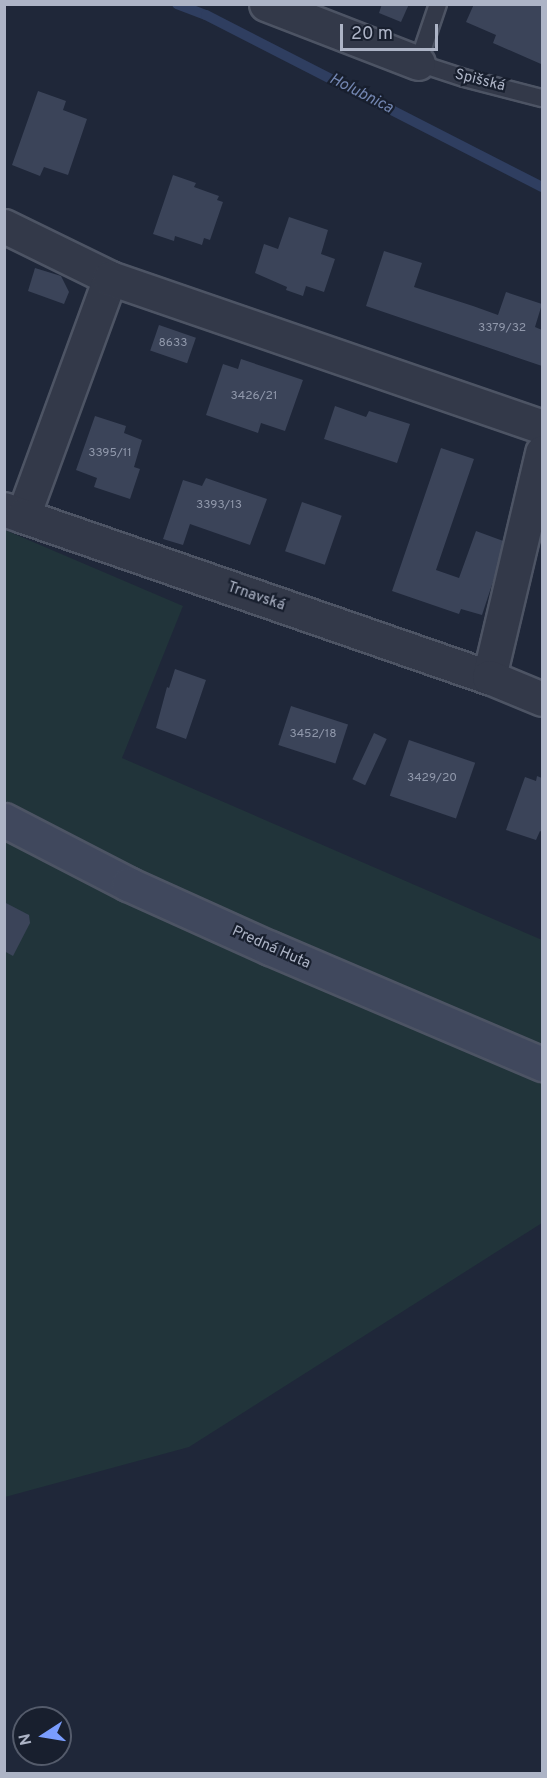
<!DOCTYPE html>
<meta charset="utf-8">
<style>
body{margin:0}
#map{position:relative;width:547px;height:1778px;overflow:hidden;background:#1f2739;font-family:Overpass,sans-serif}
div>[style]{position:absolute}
.green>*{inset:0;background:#21343a}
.stream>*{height:10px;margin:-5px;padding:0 5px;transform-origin:5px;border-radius:5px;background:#2f3e60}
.building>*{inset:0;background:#3b4459;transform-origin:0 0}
.roads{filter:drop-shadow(2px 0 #4d5464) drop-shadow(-2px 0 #4d5464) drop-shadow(0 2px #4d5464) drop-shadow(0 -2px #4d5464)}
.service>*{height:16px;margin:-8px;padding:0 8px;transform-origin:8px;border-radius:8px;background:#333949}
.minor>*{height:33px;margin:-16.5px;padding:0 16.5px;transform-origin:16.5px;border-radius:16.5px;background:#333949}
.secondary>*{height:33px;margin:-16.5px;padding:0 16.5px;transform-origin:16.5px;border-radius:16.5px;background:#40485d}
span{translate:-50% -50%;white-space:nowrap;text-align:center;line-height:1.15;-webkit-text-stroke:4.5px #181f2e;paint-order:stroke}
.number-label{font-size:12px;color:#9098ab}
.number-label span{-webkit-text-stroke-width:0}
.street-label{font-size:15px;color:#adb4c6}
.water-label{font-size:16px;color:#7386b1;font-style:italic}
.frame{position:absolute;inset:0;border:6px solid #adb4c6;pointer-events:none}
.north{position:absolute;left:12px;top:1706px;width:60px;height:60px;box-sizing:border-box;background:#181f2e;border:2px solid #545b6b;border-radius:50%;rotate:258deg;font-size:16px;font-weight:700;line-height:24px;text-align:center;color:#adb4c6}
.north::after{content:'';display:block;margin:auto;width:21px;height:27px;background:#7a9dfe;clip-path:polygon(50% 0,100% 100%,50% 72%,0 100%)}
.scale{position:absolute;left:340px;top:24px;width:98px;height:27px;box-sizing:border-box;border:3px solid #adb4c6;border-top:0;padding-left:8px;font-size:18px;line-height:21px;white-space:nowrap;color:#adb4c6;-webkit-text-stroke:4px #181f2e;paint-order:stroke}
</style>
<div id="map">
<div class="green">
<i style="clip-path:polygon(5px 530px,183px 606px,122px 758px,542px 940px,542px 1223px,189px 1447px,5px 1497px)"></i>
</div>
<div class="stream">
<i style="left:177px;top:4px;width:31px;rotate:21deg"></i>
<i style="left:206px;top:15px;width:377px;rotate:27.1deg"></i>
</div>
<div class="building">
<i style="clip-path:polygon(382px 4px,409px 4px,401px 22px,379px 13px)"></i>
<i style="clip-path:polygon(474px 4px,542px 4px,541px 64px,493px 43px,496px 35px,466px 22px)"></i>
<i style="clip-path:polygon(38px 91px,66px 101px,63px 110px,87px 119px,68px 175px,44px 167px,40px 176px,12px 165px)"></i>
<i style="clip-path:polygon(173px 175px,196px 183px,194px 187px,219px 196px,217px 200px,223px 202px,210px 240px,204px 238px,202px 245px,175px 236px,174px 241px,153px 234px)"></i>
<i style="clip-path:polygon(289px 217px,328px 230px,321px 254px,335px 259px,324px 292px,306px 286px,303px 296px,286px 290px,287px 287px,255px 273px,264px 244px,278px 249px)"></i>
<i style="clip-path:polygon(384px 251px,422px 263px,414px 287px,473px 306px,498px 315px,506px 292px,542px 304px,535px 327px,542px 330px,542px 366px,366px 306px)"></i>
<i style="clip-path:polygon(35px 268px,61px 276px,69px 292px,64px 304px,28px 291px)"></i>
<i style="left:159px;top:325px;width:39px;height:27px;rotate:19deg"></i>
<i style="clip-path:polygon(241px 359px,303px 380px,285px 431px,261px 423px,258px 433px,206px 415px,223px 364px,238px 369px)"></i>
<i style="clip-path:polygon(335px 406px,366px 417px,369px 411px,410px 424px,397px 463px,324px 439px)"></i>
<i style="clip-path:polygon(95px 416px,126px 426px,124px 433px,142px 440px,134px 467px,140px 469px,130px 499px,94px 487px,97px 478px,76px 470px)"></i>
<i style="clip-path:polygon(441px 448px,474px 459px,436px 570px,459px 578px,476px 531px,506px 542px,482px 615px,461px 609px,459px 614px,392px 591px)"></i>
<i style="clip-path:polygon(206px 478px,267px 499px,250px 545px,190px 524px,183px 545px,163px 539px,183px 480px,202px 486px)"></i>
<i style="left:302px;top:502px;width:42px;height:52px;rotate:19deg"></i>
<i style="clip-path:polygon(175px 669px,206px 680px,186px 739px,156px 728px,167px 687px,169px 688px)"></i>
<i style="left:291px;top:706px;width:60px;height:41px;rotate:18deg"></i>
<i style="left:374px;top:733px;width:14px;height:51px;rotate:25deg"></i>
<i style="left:409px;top:740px;width:70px;height:59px;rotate:19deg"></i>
<i style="clip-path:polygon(537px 776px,542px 778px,542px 832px,540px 831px,536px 840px,506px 830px,525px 777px,536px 781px)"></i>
<i style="clip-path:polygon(4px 902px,29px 915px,30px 923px,13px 956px,4px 951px)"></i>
</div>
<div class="roads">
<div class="service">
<i style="left:438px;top:4px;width:62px;rotate:108.7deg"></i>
<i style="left:418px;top:63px;width:48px;rotate:18.1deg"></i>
<i style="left:464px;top:78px;width:81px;rotate:14.4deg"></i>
</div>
<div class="minor">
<i style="left:266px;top:4px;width:163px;rotate:21.2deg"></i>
<i style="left:4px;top:226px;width:118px;rotate:26.1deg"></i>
<i style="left:110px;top:278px;width:253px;rotate:110.1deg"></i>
<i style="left:23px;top:516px;width:20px;rotate:-160deg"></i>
<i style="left:110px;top:278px;width:457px;rotate:19deg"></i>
<i style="left:23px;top:516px;width:493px;rotate:19.1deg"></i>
<i style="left:489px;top:677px;width:231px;rotate:-76.7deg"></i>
<i style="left:489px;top:677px;width:57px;rotate:22.5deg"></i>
</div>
<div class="secondary">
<i style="left:4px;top:820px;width:140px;rotate:27.3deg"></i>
<i style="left:128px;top:884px;width:156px;rotate:24.3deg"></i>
<i style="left:270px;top:948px;width:296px;rotate:23.1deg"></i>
</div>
</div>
<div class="number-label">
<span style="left:502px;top:329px">3379/32</span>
<span style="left:173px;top:344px">8633</span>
<span style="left:254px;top:397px">3426/21</span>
<span style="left:110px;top:454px">3395/11</span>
<span style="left:219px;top:506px">3393/13</span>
<span style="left:313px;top:735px">3452/18</span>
<span style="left:432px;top:779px">3429/20</span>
</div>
<div class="street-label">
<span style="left:480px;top:81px;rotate:14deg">Spišská</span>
<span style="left:256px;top:597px;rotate:19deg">Trnavská</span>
<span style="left:271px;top:948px;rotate:24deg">Predná Huta</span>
</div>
<div class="water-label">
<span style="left:361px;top:94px;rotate:27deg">Holubnica</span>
</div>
<div class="frame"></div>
<div class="north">N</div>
<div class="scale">20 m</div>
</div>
